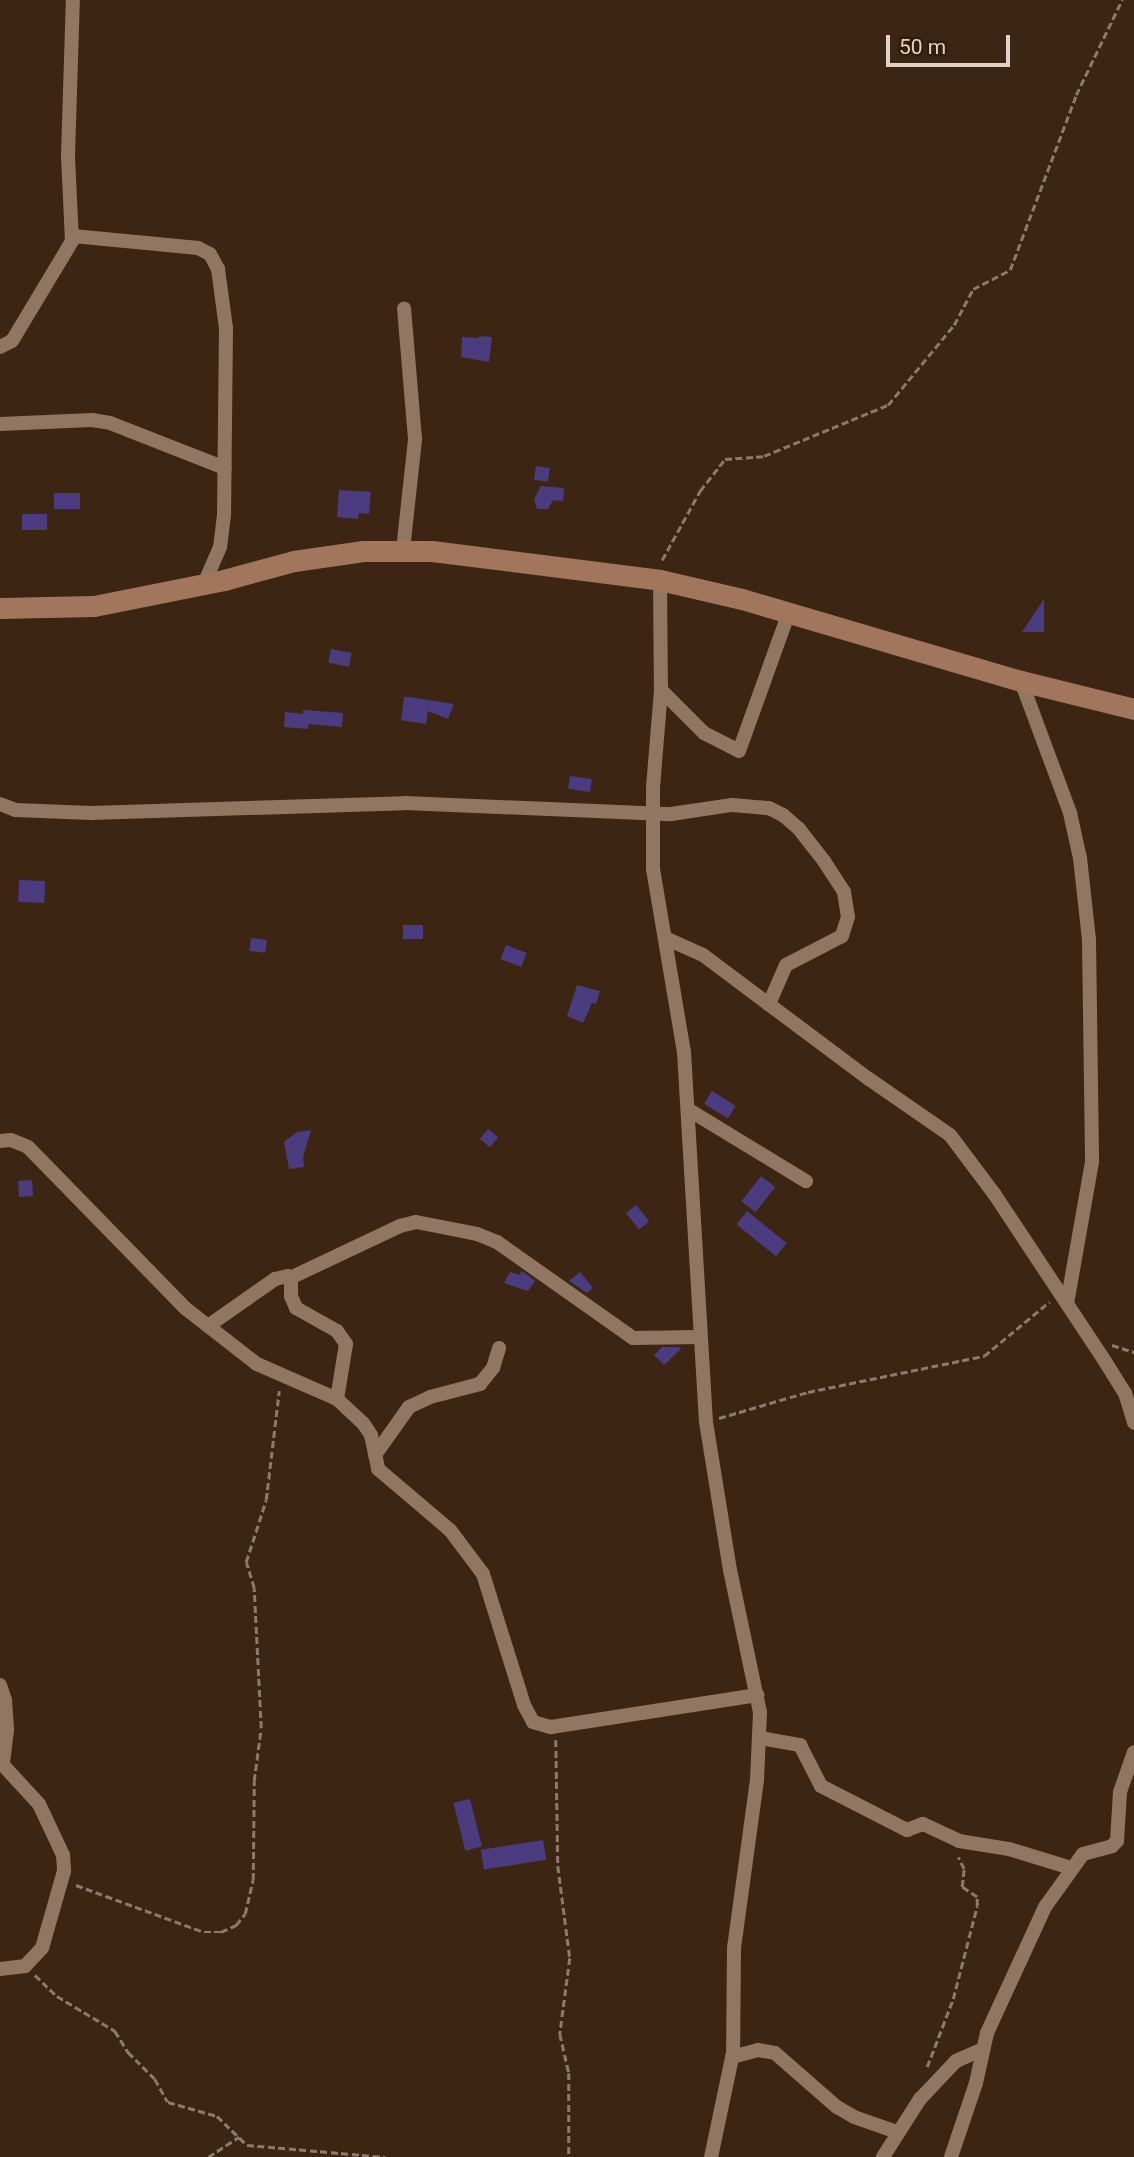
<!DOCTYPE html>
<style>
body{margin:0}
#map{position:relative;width:1134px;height:2157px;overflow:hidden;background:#3c2613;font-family:Roboto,sans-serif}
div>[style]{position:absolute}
.building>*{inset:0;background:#4b3c7f;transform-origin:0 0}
.path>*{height:2.5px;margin-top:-1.25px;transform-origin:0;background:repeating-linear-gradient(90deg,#8d7a6b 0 7px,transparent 0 10.5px)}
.street>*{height:14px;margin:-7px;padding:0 7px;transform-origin:7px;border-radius:7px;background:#917762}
.secondary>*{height:21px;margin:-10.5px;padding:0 10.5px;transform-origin:10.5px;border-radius:10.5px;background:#a2765c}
span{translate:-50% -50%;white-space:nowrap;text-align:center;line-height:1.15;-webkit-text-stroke:5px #321d0a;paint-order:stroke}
.scale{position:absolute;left:886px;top:35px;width:124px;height:32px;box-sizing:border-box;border:4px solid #e2d3c8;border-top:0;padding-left:9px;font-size:21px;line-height:24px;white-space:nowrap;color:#e2d3c8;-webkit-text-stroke:5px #321d0a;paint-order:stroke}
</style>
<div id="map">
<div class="building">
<i style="clip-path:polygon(479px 336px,492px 337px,489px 362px,461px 357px,462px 337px,479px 338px)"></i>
<i style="left:536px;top:466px;width:14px;height:14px;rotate:8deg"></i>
<i style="clip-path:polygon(541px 486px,564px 488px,563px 501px,553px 500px,548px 509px,537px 509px,534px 499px)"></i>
<i style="clip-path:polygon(339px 490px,371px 492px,369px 514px,359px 513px,358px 519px,337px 517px)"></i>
<i style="left:80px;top:493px;width:16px;height:26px;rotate:90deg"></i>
<i style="left:22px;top:514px;width:25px;height:16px"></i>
<i style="clip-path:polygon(1044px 599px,1044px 632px,1022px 632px)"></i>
<i style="left:331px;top:649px;width:21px;height:14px;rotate:11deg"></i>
<i style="clip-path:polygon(404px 697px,409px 697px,454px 704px,448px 719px,428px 711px,426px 724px,401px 720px)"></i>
<i style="clip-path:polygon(303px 710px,343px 713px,342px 727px,309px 724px,308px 729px,284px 727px,285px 712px,303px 714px)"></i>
<i style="left:570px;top:776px;width:22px;height:13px;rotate:8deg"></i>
<i style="left:19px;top:880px;width:26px;height:22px;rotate:2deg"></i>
<i style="left:423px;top:925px;width:14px;height:20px;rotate:90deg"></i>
<i style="left:251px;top:938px;width:16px;height:13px;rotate:7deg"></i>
<i style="left:506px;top:945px;width:22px;height:15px;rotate:21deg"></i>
<i style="clip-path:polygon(577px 985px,600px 991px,596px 1004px,592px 1003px,583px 1023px,567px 1016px)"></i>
<i style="left:712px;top:1091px;width:28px;height:15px;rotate:32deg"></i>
<i style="left:488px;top:1129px;width:13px;height:13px;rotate:39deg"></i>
<i style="clip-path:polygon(311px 1130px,303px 1157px,304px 1167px,289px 1169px,284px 1142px,297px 1132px)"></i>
<i style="left:761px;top:1176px;width:18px;height:32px;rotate:38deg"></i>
<i style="left:32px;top:1180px;width:16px;height:14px;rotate:86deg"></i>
<i style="left:636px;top:1205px;width:21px;height:13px;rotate:51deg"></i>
<i style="left:747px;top:1211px;width:51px;height:17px;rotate:39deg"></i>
<i style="clip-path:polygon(522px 1271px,535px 1281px,528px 1291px,504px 1283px,510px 1272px,519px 1275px)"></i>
<i style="clip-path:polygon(580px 1272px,593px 1288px,587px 1293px,569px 1281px)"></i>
<i style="clip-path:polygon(662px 1347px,679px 1347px,681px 1349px,664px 1365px,654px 1355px)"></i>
<i style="left:470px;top:1799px;width:49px;height:17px;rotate:76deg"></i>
<i style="left:543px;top:1840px;width:20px;height:63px;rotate:81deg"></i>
</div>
<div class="path">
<i style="left:662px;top:560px;width:79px;rotate:-61.2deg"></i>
<i style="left:700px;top:491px;width:41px;rotate:-52deg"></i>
<i style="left:725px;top:459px;width:39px;rotate:-4deg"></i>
<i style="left:764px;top:456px;width:134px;rotate:-22.4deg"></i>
<i style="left:888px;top:405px;width:104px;rotate:-50.5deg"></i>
<i style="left:954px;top:325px;width:41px;rotate:-62.2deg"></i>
<i style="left:973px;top:289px;width:42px;rotate:-27.2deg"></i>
<i style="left:1010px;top:270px;width:187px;rotate:-69.3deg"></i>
<i style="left:1076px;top:95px;width:106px;rotate:-64.2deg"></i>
<i style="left:1112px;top:1345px;width:23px;rotate:18deg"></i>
<i style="left:719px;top:1418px;width:93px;rotate:-16.3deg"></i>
<i style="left:808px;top:1392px;width:180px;rotate:-11.6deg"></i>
<i style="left:984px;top:1356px;width:85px;rotate:-39.7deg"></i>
<i style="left:556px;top:1740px;width:126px;rotate:89.1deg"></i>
<i style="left:558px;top:1866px;width:93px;rotate:82.6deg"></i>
<i style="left:570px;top:1958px;width:77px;rotate:97.5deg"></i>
<i style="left:560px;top:2034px;width:40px;rotate:77deg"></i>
<i style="left:569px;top:2073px;width:84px;rotate:90deg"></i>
<i style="left:76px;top:1885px;width:136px;rotate:20.2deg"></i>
<i style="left:204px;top:1932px;width:17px"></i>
<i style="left:221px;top:1932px;width:17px;rotate:-25deg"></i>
<i style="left:236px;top:1925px;width:14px;rotate:-51deg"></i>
<i style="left:245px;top:1914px;width:35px;rotate:-77deg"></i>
<i style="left:253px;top:1880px;width:99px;rotate:-89.4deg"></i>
<i style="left:254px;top:1781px;width:53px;rotate:-82.5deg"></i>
<i style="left:261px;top:1728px;width:140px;rotate:-92.9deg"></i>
<i style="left:254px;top:1588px;width:27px;rotate:-107deg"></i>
<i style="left:246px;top:1562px;width:65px;rotate:-72.1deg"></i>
<i style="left:266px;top:1500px;width:110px;rotate:-83.2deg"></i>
<i style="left:35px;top:1975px;width:30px;rotate:44deg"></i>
<i style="left:57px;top:1996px;width:68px;rotate:31.1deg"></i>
<i style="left:115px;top:2031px;width:25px;rotate:58deg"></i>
<i style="left:128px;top:2052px;width:38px;rotate:45deg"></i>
<i style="left:155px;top:2079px;width:26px;rotate:61deg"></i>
<i style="left:168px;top:2102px;width:51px;rotate:15.9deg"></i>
<i style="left:217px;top:2116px;width:42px;rotate:44deg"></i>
<i style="left:247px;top:2145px;width:139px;rotate:5deg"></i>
<i style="left:927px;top:2067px;width:73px;rotate:-69.1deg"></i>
<i style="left:953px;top:1999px;width:96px;rotate:-75.5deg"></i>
<i style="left:977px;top:1906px;width:9px;rotate:-90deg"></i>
<i style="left:977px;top:1897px;width:18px;rotate:-146deg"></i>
<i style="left:962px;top:1887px;width:18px;rotate:-84deg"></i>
<i style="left:964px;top:1869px;width:13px;rotate:-117deg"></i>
<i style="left:208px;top:2157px;width:37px;rotate:-33deg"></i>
</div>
<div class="street">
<i style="left:73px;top:236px;width:126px;rotate:5.5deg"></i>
<i style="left:198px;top:248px;width:13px;rotate:27deg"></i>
<i style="left:210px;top:254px;width:17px;rotate:62deg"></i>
<i style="left:218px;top:269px;width:60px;rotate:82.3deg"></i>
<i style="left:226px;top:328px;width:187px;rotate:90.6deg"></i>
<i style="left:224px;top:515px;width:32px;rotate:97deg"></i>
<i style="left:220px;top:547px;width:40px;rotate:113.4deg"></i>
<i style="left:0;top:347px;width:13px;rotate:-27deg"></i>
<i style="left:12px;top:341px;width:117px;rotate:-59deg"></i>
<i style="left:72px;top:241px;width:86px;rotate:-92.7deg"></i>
<i style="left:68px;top:155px;width:155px;rotate:-88.2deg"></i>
<i style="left:0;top:424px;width:92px;rotate:-2.5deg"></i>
<i style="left:92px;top:420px;width:18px;rotate:9deg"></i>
<i style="left:110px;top:423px;width:123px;rotate:21.4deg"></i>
<i style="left:403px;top:550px;width:112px;rotate:-83.8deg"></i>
<i style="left:415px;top:439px;width:131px;rotate:-94.8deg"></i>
<i style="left:660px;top:580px;width:110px;rotate:89.5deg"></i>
<i style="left:661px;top:690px;width:98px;rotate:94.7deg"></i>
<i style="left:653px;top:788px;width:81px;rotate:90deg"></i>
<i style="left:653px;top:869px;width:186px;rotate:80.4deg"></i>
<i style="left:684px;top:1052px;width:371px;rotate:86.6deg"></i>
<i style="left:706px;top:1422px;width:150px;rotate:80.8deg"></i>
<i style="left:730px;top:1570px;width:145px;rotate:78.1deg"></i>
<i style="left:760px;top:1712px;width:68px;rotate:92.5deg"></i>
<i style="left:757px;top:1780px;width:170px;rotate:97.8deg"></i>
<i style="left:734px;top:1948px;width:105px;rotate:90.5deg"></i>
<i style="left:733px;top:2053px;width:106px;rotate:101.9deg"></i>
<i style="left:1021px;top:681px;width:141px;rotate:69.6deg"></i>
<i style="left:1070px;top:813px;width:46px;rotate:77.5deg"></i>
<i style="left:1080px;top:858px;width:82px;rotate:83.7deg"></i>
<i style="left:1089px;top:940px;width:222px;rotate:89.2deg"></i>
<i style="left:1092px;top:1162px;width:144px;rotate:100deg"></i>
<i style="left:661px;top:690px;width:61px;rotate:45deg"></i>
<i style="left:704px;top:733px;width:39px;rotate:27deg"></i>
<i style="left:739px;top:751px;width:148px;rotate:-70.2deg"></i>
<i style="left:0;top:804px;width:17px;rotate:21deg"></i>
<i style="left:16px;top:810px;width:75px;rotate:2.3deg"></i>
<i style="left:91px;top:813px;width:314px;rotate:-1.8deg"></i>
<i style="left:405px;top:803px;width:266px;rotate:2.4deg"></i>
<i style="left:671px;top:814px;width:62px;rotate:-8.4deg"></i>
<i style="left:732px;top:805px;width:37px;rotate:5deg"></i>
<i style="left:769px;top:808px;width:16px;rotate:27deg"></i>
<i style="left:783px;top:815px;width:21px;rotate:41deg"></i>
<i style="left:799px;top:829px;width:41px;rotate:52deg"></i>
<i style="left:824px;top:861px;width:37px;rotate:57deg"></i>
<i style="left:844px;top:892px;width:25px;rotate:81deg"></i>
<i style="left:848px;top:917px;width:20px;rotate:108deg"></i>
<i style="left:842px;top:936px;width:63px;rotate:152.6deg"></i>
<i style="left:786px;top:965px;width:43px;rotate:113.6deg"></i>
<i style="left:665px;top:938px;width:42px;rotate:24.1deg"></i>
<i style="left:703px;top:955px;width:207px;rotate:36.8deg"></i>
<i style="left:869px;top:1079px;width:98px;rotate:34.7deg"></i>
<i style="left:950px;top:1135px;width:75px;rotate:53.1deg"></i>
<i style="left:995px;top:1195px;width:201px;rotate:56.5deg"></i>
<i style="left:1106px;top:1363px;width:36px;rotate:58deg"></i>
<i style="left:1125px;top:1393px;width:31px;rotate:73deg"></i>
<i style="left:689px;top:1110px;width:137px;rotate:31.3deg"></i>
<i style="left:0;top:1141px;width:11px;rotate:-5deg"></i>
<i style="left:11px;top:1140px;width:18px;rotate:22deg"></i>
<i style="left:28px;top:1147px;width:225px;rotate:45.7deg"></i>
<i style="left:185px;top:1308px;width:91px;rotate:37.9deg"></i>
<i style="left:257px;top:1364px;width:87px;rotate:23.6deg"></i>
<i style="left:337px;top:1399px;width:35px;rotate:43deg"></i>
<i style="left:363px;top:1423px;width:14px;rotate:56deg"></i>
<i style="left:371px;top:1435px;width:35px;rotate:78deg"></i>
<i style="left:378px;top:1469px;width:94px;rotate:40.3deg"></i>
<i style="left:450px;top:1530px;width:55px;rotate:53.1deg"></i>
<i style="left:483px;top:1574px;width:137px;rotate:72.6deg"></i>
<i style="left:524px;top:1705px;width:19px;rotate:62deg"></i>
<i style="left:533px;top:1722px;width:19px;rotate:16deg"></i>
<i style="left:551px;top:1727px;width:209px;rotate:-8.8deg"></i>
<i style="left:290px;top:1278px;width:122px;rotate:-25.3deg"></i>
<i style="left:400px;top:1226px;width:16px;rotate:-14deg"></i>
<i style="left:416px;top:1222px;width:62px;rotate:11.1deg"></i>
<i style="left:477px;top:1234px;width:22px;rotate:22deg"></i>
<i style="left:497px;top:1242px;width:166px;rotate:35.2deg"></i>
<i style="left:633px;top:1338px;width:67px;rotate:-0.9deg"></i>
<i style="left:208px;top:1326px;width:82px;rotate:-35deg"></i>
<i style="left:275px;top:1279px;width:13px;rotate:-13deg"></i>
<i style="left:288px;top:1276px;width:5px;rotate:53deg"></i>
<i style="left:291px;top:1280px;width:16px;rotate:90deg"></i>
<i style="left:291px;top:1296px;width:13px;rotate:67deg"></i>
<i style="left:296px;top:1308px;width:47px;rotate:29.3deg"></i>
<i style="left:337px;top:1331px;width:16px;rotate:55deg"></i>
<i style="left:346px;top:1344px;width:56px;rotate:99.3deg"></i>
<i style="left:375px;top:1455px;width:59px;rotate:-54.7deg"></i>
<i style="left:409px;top:1407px;width:23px;rotate:-25deg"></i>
<i style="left:430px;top:1397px;width:52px;rotate:-14.6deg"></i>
<i style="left:480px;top:1384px;width:21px;rotate:-51deg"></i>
<i style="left:493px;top:1368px;width:21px;rotate:-73deg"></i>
<i style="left:0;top:1685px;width:16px;rotate:72deg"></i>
<i style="left:5px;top:1700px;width:30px;rotate:86deg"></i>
<i style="left:7px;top:1730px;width:35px;rotate:97deg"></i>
<i style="left:3px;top:1765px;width:53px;rotate:47.3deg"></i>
<i style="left:39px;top:1804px;width:56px;rotate:64.8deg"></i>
<i style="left:63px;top:1855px;width:16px;rotate:86deg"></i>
<i style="left:64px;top:1871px;width:80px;rotate:105.9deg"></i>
<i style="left:42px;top:1948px;width:25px;rotate:133deg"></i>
<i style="left:25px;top:1966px;width:25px;rotate:173deg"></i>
<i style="left:760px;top:1738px;width:41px;rotate:9.9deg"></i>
<i style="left:800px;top:1745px;width:46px;rotate:62.9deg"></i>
<i style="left:821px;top:1786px;width:97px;rotate:27.1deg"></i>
<i style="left:907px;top:1830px;width:17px;rotate:-21deg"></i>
<i style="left:923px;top:1824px;width:40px;rotate:25deg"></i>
<i style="left:959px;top:1841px;width:51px;rotate:9.1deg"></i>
<i style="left:1009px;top:1849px;width:65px;rotate:17deg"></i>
<i style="left:732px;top:2057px;width:27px;rotate:-15deg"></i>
<i style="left:758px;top:2050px;width:17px;rotate:10deg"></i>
<i style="left:775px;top:2053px;width:82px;rotate:41.1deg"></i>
<i style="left:837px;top:2107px;width:20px;rotate:30deg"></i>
<i style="left:854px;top:2117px;width:46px;rotate:19.2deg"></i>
<i style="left:883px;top:2157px;width:69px;rotate:-57.5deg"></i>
<i style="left:920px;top:2099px;width:52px;rotate:-46.5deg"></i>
<i style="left:956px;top:2061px;width:30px;rotate:-24deg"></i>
<i style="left:951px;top:2157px;width:78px;rotate:-71.3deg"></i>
<i style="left:976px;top:2083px;width:51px;rotate:-77.6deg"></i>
<i style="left:987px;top:2033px;width:139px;rotate:-65.3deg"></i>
<i style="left:1045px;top:1907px;width:65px;rotate:-54.4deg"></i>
<i style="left:1083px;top:1854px;width:30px;rotate:-15deg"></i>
<i style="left:1112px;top:1846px;width:7px;rotate:-45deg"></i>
<i style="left:1117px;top:1841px;width:49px;rotate:-86.5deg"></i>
<i style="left:1120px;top:1792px;width:42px;rotate:-70.7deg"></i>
</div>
<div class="secondary">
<i style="left:0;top:608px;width:94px;rotate:-1.2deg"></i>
<i style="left:94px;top:606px;width:133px;rotate:-11.3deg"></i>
<i style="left:224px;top:580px;width:73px;rotate:-15.2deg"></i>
<i style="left:294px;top:561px;width:70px;rotate:-8.2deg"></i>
<i style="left:363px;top:551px;width:69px"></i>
<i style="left:432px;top:551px;width:230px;rotate:7.2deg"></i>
<i style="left:660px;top:580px;width:84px;rotate:13deg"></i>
<i style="left:742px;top:599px;width:291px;rotate:16.4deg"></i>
<i style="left:1021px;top:681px;width:116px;rotate:13.9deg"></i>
</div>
<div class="scale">50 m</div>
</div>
